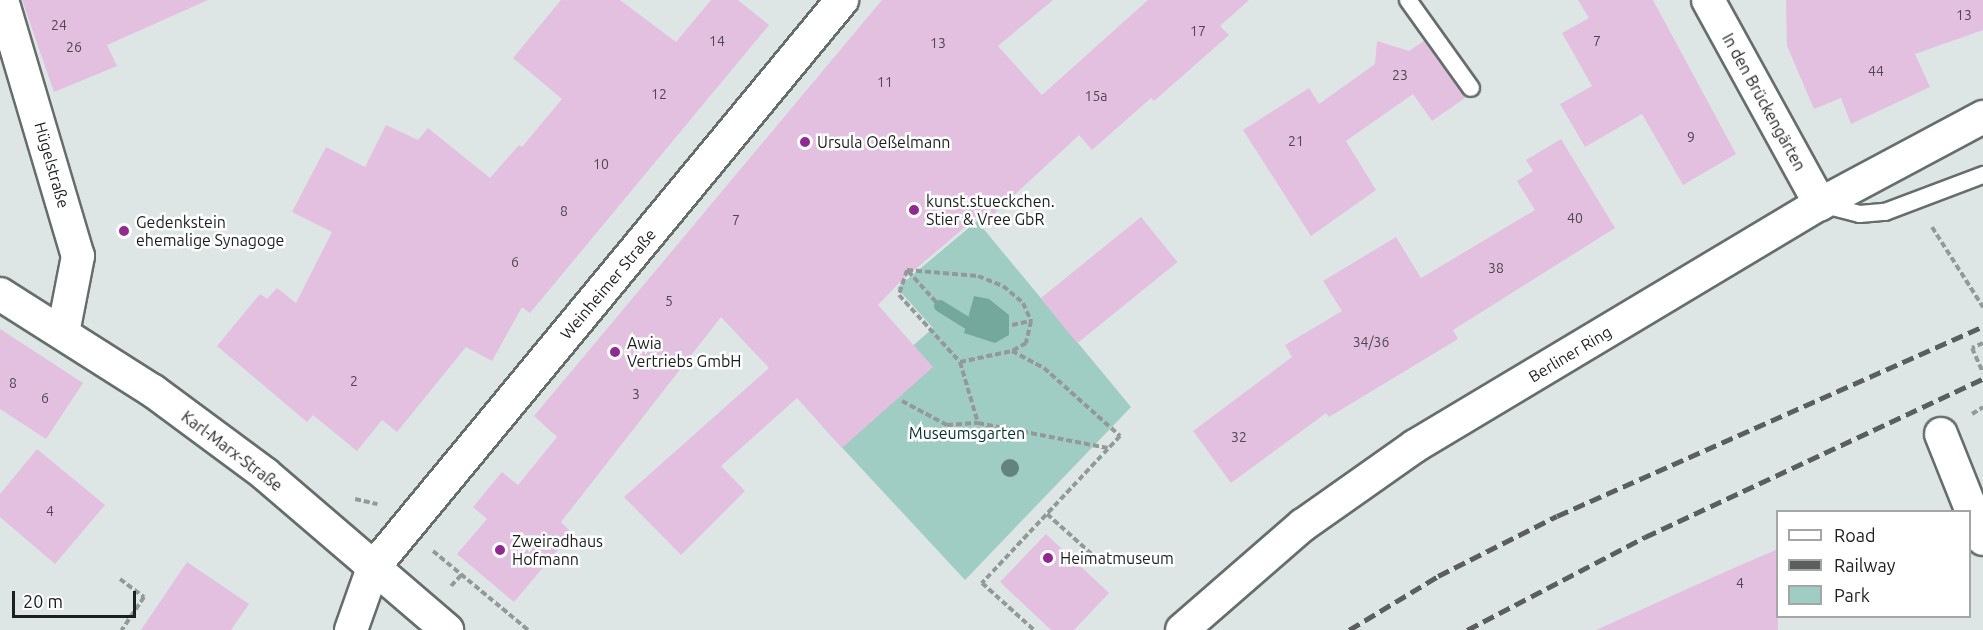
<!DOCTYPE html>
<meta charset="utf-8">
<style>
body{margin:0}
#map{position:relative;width:1983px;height:630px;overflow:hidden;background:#dde6e4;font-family:Ubuntu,sans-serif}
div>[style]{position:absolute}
.green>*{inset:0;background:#a0cdc3}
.water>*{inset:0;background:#74a89d}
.stream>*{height:12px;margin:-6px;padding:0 6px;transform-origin:6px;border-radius:6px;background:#74a89d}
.building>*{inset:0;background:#e3c0e0;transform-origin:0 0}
.path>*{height:4px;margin-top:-2px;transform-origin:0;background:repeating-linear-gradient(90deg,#939998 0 6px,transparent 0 9px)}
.roads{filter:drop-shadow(2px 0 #666e6c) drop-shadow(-2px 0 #666e6c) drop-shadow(0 2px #666e6c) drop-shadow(0 -2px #666e6c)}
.service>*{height:16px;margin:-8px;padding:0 8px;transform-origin:8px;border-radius:8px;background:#fff}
.minor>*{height:32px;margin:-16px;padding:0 16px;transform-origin:16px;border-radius:16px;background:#fff}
.rail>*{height:4.5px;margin-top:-2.25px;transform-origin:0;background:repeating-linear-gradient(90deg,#5a5f5d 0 12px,transparent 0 18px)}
.trees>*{width:18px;height:18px;margin:-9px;border-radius:50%;background:#63837e}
.dots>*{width:16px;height:16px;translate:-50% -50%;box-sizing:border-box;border:3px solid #fff;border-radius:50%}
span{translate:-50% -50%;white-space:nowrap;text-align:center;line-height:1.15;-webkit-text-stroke:5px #fff;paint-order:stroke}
.number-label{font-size:14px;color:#4e474e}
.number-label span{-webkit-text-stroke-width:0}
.street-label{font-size:16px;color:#1c1f1e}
.poi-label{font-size:16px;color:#1c1f1e}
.left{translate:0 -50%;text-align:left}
.park-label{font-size:16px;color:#00322b}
.legend{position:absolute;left:1776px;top:510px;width:195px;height:108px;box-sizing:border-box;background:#fff;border:2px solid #a4a5a5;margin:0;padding:8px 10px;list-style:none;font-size:18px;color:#1c1f1e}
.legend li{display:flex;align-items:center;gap:12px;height:30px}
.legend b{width:30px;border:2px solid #a4a5a5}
.scale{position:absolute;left:12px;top:591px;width:124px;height:27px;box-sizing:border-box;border:3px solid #1c1f1e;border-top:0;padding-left:8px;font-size:18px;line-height:21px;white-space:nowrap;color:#1c1f1e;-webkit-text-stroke:4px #fff;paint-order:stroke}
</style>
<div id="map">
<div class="green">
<i style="clip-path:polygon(977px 221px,1131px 407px,965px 580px,822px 426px,933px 328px,897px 288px)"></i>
</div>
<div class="water">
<i style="clip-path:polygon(974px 296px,989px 299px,1009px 315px,1009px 335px,995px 343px,964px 333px)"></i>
</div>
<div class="stream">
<i style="left:940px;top:306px;width:32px;rotate:32deg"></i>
</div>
<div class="building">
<i style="clip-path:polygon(22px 0,208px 0,107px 45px,117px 66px,54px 92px)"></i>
<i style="clip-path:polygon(561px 0,620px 0,676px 42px,711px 0,738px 0,769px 25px,530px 313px,522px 307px,492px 361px,466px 347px,397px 432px,382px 420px,357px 451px,313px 415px,307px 422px,217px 346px,260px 294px,267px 299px,277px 288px,296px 303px,332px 232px,292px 212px,326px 147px,365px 167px,386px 125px,418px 140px,428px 128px,490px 178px,519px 145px,522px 147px,562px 99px,513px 58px)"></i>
<i style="clip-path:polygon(882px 0,1053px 0,998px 46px,1042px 95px,1148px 0,1249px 0,1220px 26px,1229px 35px,1154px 101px,1151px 98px,1092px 150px,1079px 135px,983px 224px,977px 217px,898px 284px,878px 305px,933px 367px,842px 448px,797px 398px,721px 466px,745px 491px,681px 555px,624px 497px,769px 368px,721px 317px,561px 522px,572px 533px,514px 602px,457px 554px,487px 519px,473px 507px,502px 472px,518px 485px,557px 437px,534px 416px)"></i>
<i style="clip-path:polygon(1578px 0,1653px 0,1736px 154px,1683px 185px,1642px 114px,1585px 147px,1560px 104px,1592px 86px,1562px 33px,1589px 18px)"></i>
<i style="clip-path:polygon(1786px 0,1983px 0,1983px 30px,1915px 54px,1930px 87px,1851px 124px,1841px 98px,1814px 109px,1787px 46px)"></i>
<i style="clip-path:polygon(1377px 41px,1409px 51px,1424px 41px,1465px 98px,1432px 121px,1413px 94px,1346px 141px,1376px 190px,1311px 236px,1243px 130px,1309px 88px,1319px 104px,1375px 64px)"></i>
<i style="clip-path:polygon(1561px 139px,1615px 228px,1453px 330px,1458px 339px,1329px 417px,1326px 413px,1231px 483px,1193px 431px,1292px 357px,1285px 345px,1342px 311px,1323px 281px,1396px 237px,1421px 278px,1535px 210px,1517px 181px,1533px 171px,1526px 160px)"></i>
<i style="left:1141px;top:217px;width:58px;height:129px;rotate:51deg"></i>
<i style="clip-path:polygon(0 329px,83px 383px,46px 439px,0 409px)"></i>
<i style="clip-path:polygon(37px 449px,105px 505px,55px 564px,0 517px,0 494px)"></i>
<i style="clip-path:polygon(1046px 534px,1109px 593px,1074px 630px,1051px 630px,1000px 582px)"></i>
<i style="clip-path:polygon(1778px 549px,1778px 630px,1596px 630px,1727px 571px)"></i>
<i style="clip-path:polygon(187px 562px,249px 604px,231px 630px,141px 630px)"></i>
</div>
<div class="path">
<i style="left:1932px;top:227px;width:95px;rotate:57.5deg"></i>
<i style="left:907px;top:270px;width:71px;rotate:4.8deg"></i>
<i style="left:978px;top:276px;width:27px;rotate:22deg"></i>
<i style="left:1003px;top:286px;width:26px;rotate:40deg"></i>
<i style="left:1023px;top:303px;width:20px;rotate:66deg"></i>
<i style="left:1031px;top:321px;width:23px;rotate:103deg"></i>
<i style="left:1026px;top:343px;width:16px;rotate:150deg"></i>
<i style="left:907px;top:270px;width:26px;rotate:108deg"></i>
<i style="left:899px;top:295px;width:91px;rotate:47.7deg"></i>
<i style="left:960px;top:362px;width:64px;rotate:73.6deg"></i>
<i style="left:908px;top:271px;width:42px;rotate:47.9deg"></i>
<i style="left:1012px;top:325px;width:19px;rotate:-12deg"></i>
<i style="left:1983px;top:343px;width:12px;rotate:156deg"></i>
<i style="left:1972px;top:348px;width:27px;rotate:66deg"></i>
<i style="left:960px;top:362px;width:53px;rotate:-11.9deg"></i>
<i style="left:1012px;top:351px;width:36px;rotate:28deg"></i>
<i style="left:1044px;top:368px;width:102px;rotate:41.8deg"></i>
<i style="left:1120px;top:436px;width:202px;rotate:133.2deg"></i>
<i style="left:982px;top:583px;width:70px;rotate:42.1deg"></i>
<i style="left:902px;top:401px;width:51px;rotate:28.1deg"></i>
<i style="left:947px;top:425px;width:31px;rotate:-4deg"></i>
<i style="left:978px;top:423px;width:132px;rotate:10.9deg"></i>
<i style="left:1972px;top:414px;width:13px;rotate:-32deg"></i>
<i style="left:355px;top:499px;width:23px;rotate:13deg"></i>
<i style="left:1047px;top:514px;width:64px;rotate:41.9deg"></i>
<i style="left:433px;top:551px;width:124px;rotate:39.7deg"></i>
<i style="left:120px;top:579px;width:30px;rotate:37deg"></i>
<i style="left:144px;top:597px;width:40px;rotate:124deg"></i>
<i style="left:451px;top:586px;width:16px;rotate:-47deg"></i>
</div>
<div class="roads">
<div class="service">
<i style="left:1408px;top:0;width:108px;rotate:54.4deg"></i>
<i style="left:1821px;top:204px;width:40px;rotate:14.4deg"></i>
<i style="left:1860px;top:214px;width:25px;rotate:-5deg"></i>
<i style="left:1885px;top:212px;width:105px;rotate:-20.7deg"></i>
</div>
<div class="minor">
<i style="left:2px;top:0;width:267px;rotate:73.5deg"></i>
<i style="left:78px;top:256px;width:78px;rotate:101deg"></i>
<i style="left:1708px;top:0;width:233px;rotate:61.2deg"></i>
<i style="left:0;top:294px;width:181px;rotate:32.4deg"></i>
<i style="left:153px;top:391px;width:139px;rotate:36.5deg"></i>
<i style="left:265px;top:474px;width:240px;rotate:40.6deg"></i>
<i style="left:1941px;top:434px;width:113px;rotate:68.2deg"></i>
<i style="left:351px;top:630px;width:66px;rotate:-70.5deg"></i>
<i style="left:373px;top:568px;width:737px;rotate:-50.45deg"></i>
<i style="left:1182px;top:630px;width:160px;rotate:-41deg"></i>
<i style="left:1303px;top:525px;width:137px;rotate:-35.2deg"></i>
<i style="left:1415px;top:446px;width:472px;rotate:-30.9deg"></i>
<i style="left:1820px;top:204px;width:185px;rotate:-28.1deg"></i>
</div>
</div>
<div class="rail">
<i style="left:1349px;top:630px;width:104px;rotate:-31.2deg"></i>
<i style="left:1438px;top:576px;width:133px;rotate:-26.8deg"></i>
<i style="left:1557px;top:516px;width:466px;rotate:-24deg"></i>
<i style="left:1467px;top:630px;width:201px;rotate:-27.6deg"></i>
<i style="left:1645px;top:537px;width:373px;rotate:-25.1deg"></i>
</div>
<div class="trees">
<i style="left:1010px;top:468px"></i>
</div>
<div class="dots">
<i style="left:805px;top:142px;background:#912a8f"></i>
<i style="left:914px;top:210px;background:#912a8f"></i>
<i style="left:124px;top:231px;background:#912a8f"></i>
<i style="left:615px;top:352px;background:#912a8f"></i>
<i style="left:500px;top:550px;background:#912a8f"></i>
<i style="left:1048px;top:558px;background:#912a8f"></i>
</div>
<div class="number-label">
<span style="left:1964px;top:15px">13</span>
<span style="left:59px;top:25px">24</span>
<span style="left:1198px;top:31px">17</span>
<span style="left:717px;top:41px">14</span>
<span style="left:1597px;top:41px">7</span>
<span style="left:938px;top:43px">13</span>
<span style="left:74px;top:47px">26</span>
<span style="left:1876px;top:71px">44</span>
<span style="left:1400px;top:75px">23</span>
<span style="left:885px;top:82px">11</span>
<span style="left:659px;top:94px">12</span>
<span style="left:1096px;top:96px">15a</span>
<span style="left:1691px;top:137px">9</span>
<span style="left:1296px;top:141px">21</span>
<span style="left:601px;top:164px">10</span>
<span style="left:564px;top:211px">8</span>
<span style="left:1575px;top:218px">40</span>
<span style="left:736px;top:220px">7</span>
<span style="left:515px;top:262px">6</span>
<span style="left:1496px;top:268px">38</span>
<span style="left:669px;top:301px">5</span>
<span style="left:1371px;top:342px">34/36</span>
<span style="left:354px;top:381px">2</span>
<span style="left:13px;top:383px">8</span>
<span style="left:636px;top:394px">3</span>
<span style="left:45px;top:398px">6</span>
<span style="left:1239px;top:437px">32</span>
<span style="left:50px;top:511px">4</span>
<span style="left:1740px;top:583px">4</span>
</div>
<div class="street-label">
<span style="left:1764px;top:102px;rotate:61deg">In den Brückengärten</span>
<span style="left:52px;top:165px;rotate:74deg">Hügelstraße</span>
<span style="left:608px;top:284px;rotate:-50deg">Weinheimer Straße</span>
<span style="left:1570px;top:354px;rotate:-31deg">Berliner Ring</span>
<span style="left:232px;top:451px;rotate:37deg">Karl-Marx-Straße</span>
</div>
<div class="poi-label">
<span class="left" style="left:817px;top:142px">Ursula Oeßelmann</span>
<span class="left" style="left:926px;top:210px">kunst.stueckchen.<br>Stier &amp; Vree GbR</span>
<span class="left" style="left:136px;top:231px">Gedenkstein<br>ehemalige Synagoge</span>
<span class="left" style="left:627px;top:352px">Awia<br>Vertriebs GmbH</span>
<span class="left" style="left:512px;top:550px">Zweiradhaus<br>Hofmann</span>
<span class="left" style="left:1060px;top:558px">Heimatmuseum</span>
</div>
<div class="park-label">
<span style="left:967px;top:433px">Museumsgarten</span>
</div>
<ul class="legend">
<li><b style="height:8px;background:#fff"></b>Road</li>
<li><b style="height:8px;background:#5a5f5d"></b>Railway</li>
<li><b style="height:16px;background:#a0cdc3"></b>Park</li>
</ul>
<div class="scale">20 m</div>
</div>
